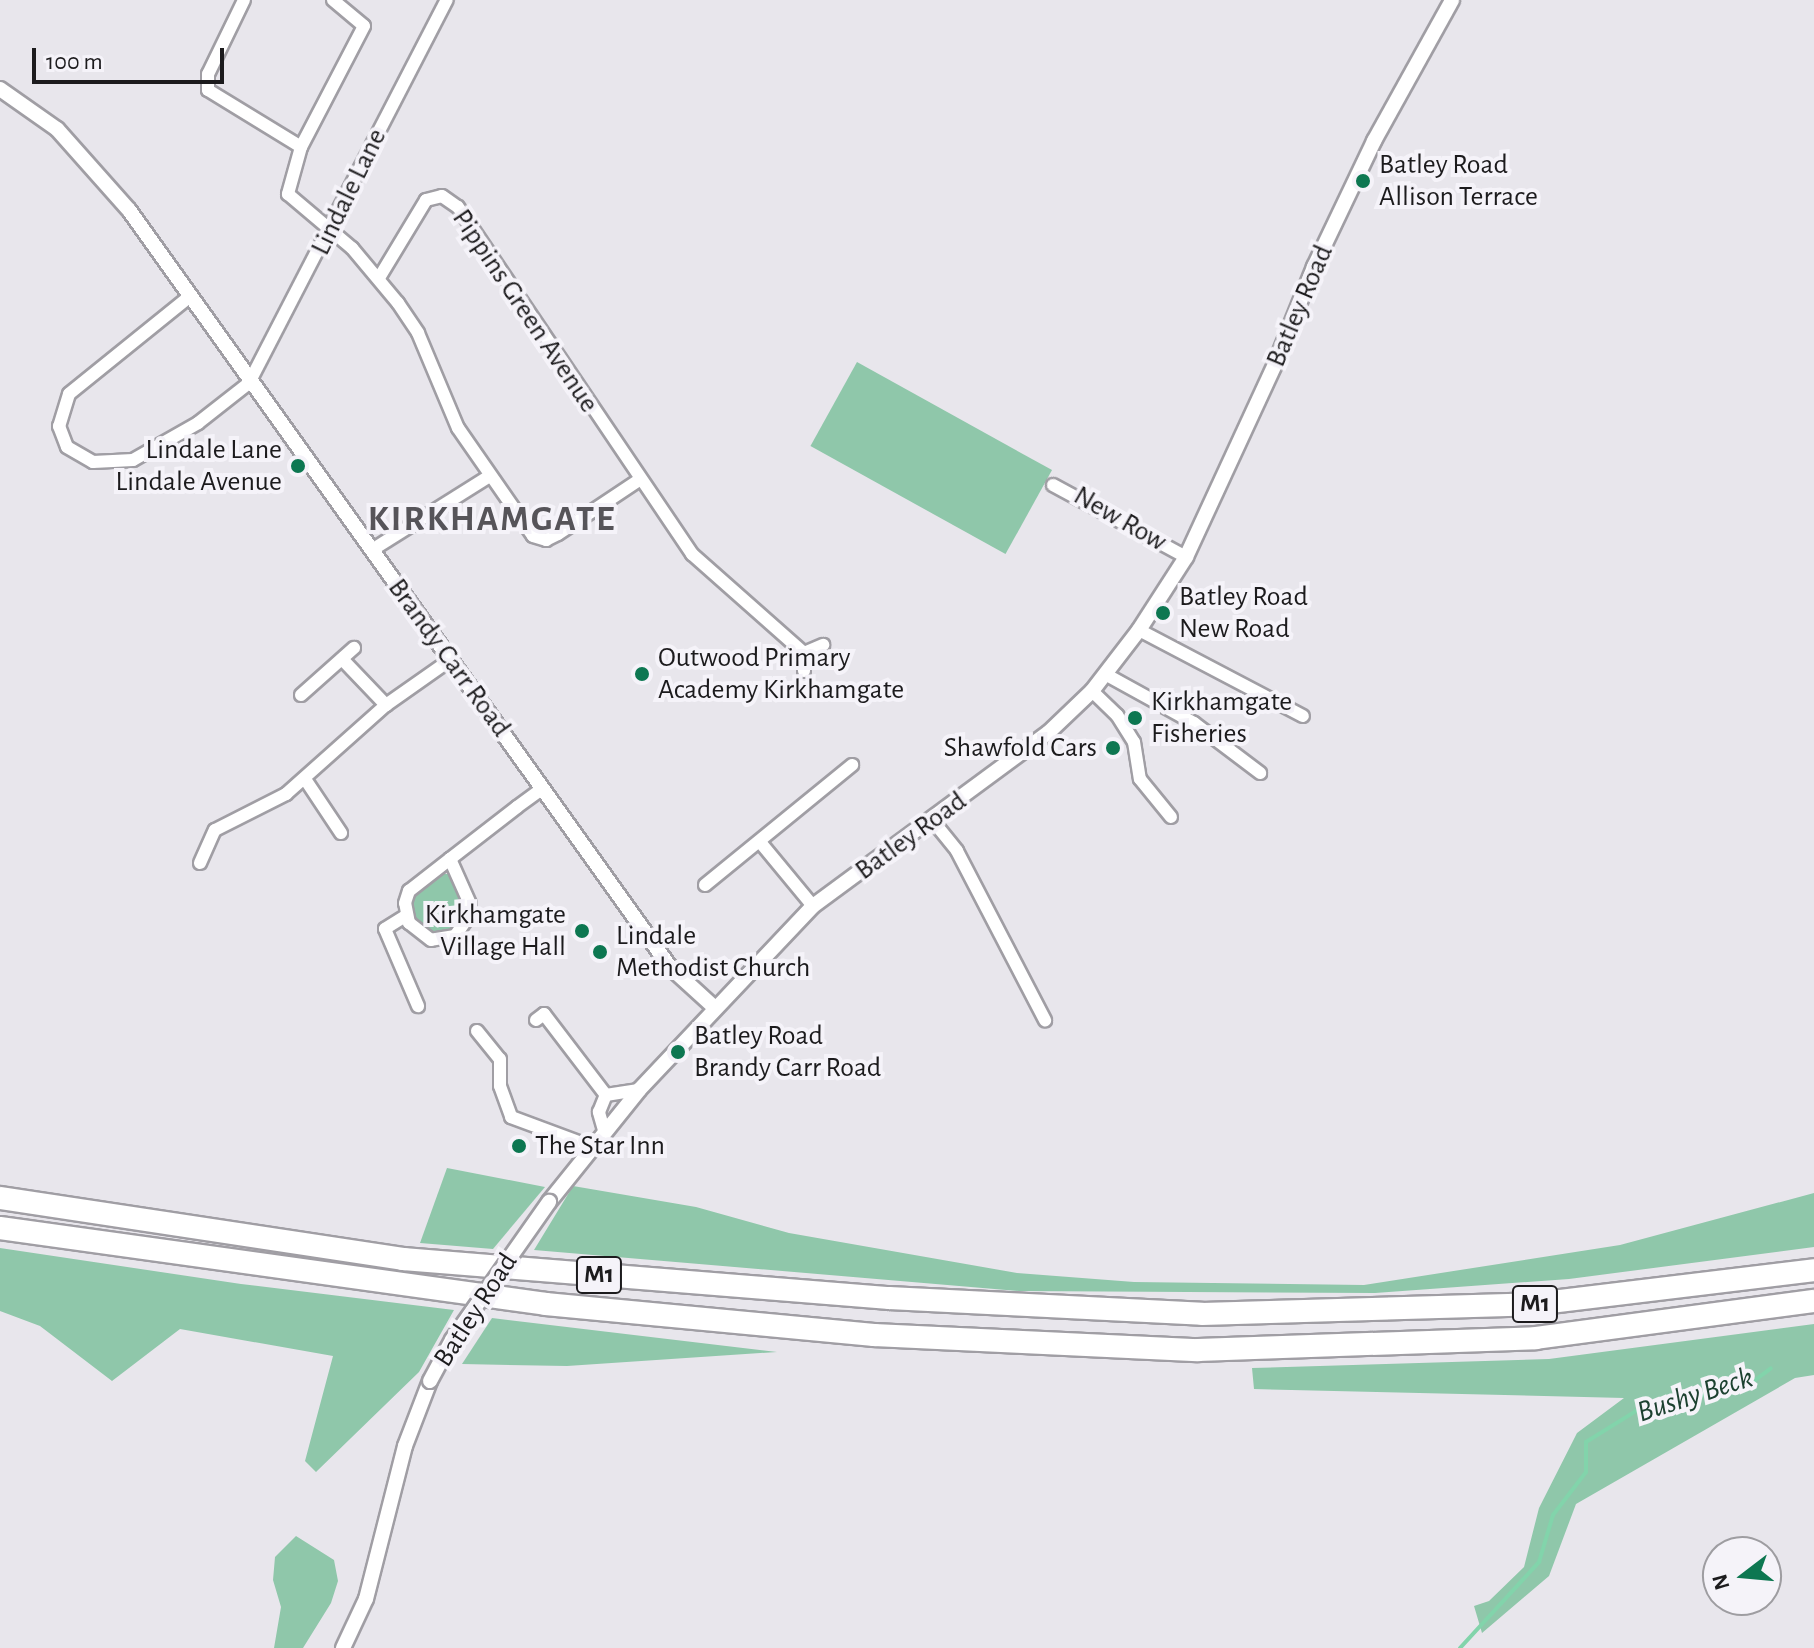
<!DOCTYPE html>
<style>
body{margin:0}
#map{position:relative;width:1814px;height:1648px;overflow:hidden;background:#e8e6ec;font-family:"Alegreya Sans",sans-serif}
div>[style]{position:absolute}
.green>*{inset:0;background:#8fc7aa;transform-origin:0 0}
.stream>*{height:4px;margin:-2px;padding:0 2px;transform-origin:2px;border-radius:2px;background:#82d4ab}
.roads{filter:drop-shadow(2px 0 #a09ea4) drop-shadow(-2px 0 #a09ea4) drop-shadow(0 2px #a09ea4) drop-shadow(0 -2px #a09ea4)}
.minor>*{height:12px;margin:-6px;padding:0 6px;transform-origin:6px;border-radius:6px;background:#fff}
.tertiary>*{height:14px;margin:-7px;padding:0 7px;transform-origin:7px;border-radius:7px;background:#fff}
.motorway>*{height:22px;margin:-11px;padding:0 11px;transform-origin:11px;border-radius:11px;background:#fff}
.bridges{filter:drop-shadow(2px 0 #a09ea4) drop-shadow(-2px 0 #a09ea4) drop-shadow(0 2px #a09ea4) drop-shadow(0 -2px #a09ea4)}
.tertiary-bridge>*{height:14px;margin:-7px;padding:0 7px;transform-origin:7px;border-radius:7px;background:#fff}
.dots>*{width:22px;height:22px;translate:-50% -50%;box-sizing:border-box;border:4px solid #f5f3f9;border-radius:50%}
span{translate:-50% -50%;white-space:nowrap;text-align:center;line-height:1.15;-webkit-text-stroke:8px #f5f3f9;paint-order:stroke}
.shield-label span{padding:2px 6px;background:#f5f3f9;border:2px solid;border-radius:6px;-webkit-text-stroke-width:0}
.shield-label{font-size:26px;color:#1c1b1d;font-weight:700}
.poi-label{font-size:28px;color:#1c1b1d}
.left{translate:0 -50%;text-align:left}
.right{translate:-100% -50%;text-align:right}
.street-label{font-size:28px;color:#1c1b1d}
.water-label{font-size:30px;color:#1c4130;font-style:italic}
.district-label{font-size:36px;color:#565459;font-weight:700;letter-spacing:2px}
.north{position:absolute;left:1702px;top:1536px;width:80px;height:80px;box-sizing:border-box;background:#f5f3f9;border:2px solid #9e9da1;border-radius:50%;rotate:254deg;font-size:22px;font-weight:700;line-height:32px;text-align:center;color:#1c1b1d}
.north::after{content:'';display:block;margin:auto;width:28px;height:36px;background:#0d7751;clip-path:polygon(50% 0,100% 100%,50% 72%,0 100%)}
.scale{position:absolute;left:32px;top:48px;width:192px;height:36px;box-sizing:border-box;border:4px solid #1c1b1d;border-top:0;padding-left:10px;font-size:24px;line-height:28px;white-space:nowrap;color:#1c1b1d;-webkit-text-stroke:6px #f5f3f9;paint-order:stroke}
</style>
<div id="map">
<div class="green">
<i style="left:857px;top:362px;width:223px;height:96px;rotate:29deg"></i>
<i style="clip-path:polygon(438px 874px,452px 874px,465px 911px,450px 934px,433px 936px,412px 918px,410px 907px,412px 897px)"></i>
<i style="clip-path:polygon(447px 1168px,545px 1187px,493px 1249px,420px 1243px)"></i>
<i style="clip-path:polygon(573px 1186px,696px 1207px,789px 1233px,1017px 1273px,1134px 1282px,1364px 1285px,1620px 1245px,1814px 1193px,1814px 1247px,1569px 1279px,1375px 1293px,1019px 1291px,534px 1250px)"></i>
<i style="clip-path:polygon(0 1248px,241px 1284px,454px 1310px,419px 1372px,316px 1472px,305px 1461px,333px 1356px,180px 1329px,112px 1381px,40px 1326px,0 1311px)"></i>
<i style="clip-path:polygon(492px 1318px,777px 1352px,567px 1366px,462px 1364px)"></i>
<i style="clip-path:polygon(1814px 1324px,1814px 1375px,1795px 1378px,1576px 1504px,1549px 1576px,1482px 1633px,1474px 1606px,1489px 1601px,1524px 1567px,1539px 1508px,1577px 1433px,1624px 1398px,1254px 1389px,1252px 1368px,1549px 1359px)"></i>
<i style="clip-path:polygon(296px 1536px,334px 1560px,338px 1581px,331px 1603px,303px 1648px,274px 1648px,281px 1607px,273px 1580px,275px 1557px)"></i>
</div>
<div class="stream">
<i style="left:1460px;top:1648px;width:117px;rotate:-47.4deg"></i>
<i style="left:1539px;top:1562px;width:49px;rotate:-73.4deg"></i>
<i style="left:1553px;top:1515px;width:54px;rotate:-52.5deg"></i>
<i style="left:1586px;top:1472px;width:30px;rotate:-90deg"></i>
<i style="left:1586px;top:1442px;width:59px;rotate:-31.8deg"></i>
<i style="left:1636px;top:1411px;width:117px;rotate:-13.3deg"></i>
<i style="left:1750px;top:1384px;width:26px;rotate:-37deg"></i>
</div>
<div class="roads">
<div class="minor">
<i style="left:244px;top:0;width:82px;rotate:115.9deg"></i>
<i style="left:208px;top:74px;width:16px;rotate:90deg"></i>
<i style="left:208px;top:90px;width:109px;rotate:31.5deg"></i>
<i style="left:333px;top:0;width:40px;rotate:40deg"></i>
<i style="left:364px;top:26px;width:136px;rotate:117.5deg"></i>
<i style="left:301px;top:147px;width:49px;rotate:105.5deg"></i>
<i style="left:288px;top:194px;width:84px;rotate:40.2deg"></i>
<i style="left:352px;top:248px;width:72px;rotate:50.1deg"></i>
<i style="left:398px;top:303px;width:36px;rotate:56deg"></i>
<i style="left:418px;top:333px;width:103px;rotate:67.2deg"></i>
<i style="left:458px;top:428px;width:131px;rotate:55.2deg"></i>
<i style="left:533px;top:536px;width:14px;rotate:17deg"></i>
<i style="left:546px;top:540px;width:13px;rotate:-27deg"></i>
<i style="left:558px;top:534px;width:97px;rotate:-33.7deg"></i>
<i style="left:379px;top:278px;width:91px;rotate:-58.9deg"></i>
<i style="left:426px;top:200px;width:16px;rotate:-14deg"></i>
<i style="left:442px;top:196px;width:19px;rotate:35deg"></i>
<i style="left:458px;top:207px;width:419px;rotate:56deg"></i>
<i style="left:692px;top:554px;width:149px;rotate:41.5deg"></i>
<i style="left:189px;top:297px;width:154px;rotate:141.1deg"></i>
<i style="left:69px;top:394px;width:34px;rotate:107deg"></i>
<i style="left:59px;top:426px;width:22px;rotate:69deg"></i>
<i style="left:67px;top:447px;width:30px;rotate:30deg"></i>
<i style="left:93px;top:462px;width:40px;rotate:-2.9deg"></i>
<i style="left:133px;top:460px;width:75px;rotate:-29.6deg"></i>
<i style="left:198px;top:423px;width:65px;rotate:-38.1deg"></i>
<i style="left:249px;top:383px;width:431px;rotate:-62.7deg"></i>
<i style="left:1053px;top:485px;width:151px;rotate:28.4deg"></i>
<i style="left:372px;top:550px;width:137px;rotate:-32.2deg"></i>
<i style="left:1139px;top:630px;width:185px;rotate:27.7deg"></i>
<i style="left:342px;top:659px;width:64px;rotate:46.3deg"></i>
<i style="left:804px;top:671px;width:18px;rotate:-90deg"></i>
<i style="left:804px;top:653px;width:21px;rotate:-23deg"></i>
<i style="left:1105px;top:674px;width:102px;rotate:28.8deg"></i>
<i style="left:1194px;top:723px;width:83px;rotate:37.1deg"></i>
<i style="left:1092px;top:691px;width:35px;rotate:44deg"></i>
<i style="left:1117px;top:715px;width:32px;rotate:58deg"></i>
<i style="left:1134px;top:742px;width:37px;rotate:81deg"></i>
<i style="left:1140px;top:779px;width:49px;rotate:50.8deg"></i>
<i style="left:301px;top:695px;width:71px;rotate:-41.6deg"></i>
<i style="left:305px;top:779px;width:65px;rotate:56.3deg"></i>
<i style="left:933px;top:821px;width:38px;rotate:51deg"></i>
<i style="left:957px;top:851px;width:191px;rotate:62.5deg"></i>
<i style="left:760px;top:842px;width:83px;rotate:50.4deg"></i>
<i style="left:450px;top:859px;width:49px;rotate:66deg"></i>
<i style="left:470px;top:904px;width:12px;rotate:95deg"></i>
<i style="left:469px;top:916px;width:24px;rotate:125deg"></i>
<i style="left:455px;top:936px;width:24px;rotate:171deg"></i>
<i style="left:431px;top:940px;width:28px;rotate:-142deg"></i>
<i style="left:409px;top:923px;width:20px;rotate:-101deg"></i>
<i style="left:405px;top:903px;width:13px;rotate:-72deg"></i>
<i style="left:409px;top:891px;width:52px;rotate:-38deg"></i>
<i style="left:450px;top:859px;width:85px;rotate:-37.8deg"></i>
<i style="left:517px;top:807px;width:32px;rotate:-36deg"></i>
<i style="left:200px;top:863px;width:36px;rotate:-66deg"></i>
<i style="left:215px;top:830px;width:80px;rotate:-26.9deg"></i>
<i style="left:286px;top:794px;width:134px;rotate:-41.7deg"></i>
<i style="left:386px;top:705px;width:78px;rotate:-35.1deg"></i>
<i style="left:705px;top:885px;width:190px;rotate:-39.2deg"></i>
<i style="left:407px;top:915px;width:26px;rotate:148deg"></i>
<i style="left:385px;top:929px;width:84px;rotate:66.8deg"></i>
<i style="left:536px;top:1020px;width:10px;rotate:-37deg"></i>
<i style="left:544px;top:1014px;width:102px;rotate:52.6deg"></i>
<i style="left:477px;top:1031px;width:36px;rotate:51deg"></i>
<i style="left:500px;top:1059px;width:27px;rotate:90deg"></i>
<i style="left:500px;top:1086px;width:33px;rotate:70deg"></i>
<i style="left:511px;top:1117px;width:86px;rotate:20.3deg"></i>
<i style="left:604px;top:1130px;width:19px;rotate:-106deg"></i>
<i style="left:599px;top:1112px;width:18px;rotate:-68deg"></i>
<i style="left:606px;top:1095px;width:33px;rotate:-9deg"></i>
</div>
<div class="tertiary">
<i style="left:0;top:89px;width:70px;rotate:35.1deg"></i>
<i style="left:57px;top:129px;width:108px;rotate:48.4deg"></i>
<i style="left:129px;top:210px;width:930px;rotate:54.45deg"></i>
<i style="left:670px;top:967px;width:61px;rotate:42.3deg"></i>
<i style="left:549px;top:1202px;width:144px;rotate:-51.2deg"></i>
<i style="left:639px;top:1090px;width:253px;rotate:-46.6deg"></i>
<i style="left:813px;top:906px;width:292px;rotate:-36.4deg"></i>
<i style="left:1048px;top:733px;width:61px;rotate:-43.7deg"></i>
<i style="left:1092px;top:691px;width:77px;rotate:-52.4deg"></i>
<i style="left:1139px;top:630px;width:87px;rotate:-57.2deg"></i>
<i style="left:1186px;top:557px;width:213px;rotate:-65.2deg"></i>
<i style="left:1275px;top:364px;width:105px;rotate:-68.1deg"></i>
<i style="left:1314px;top:267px;width:140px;rotate:-64.5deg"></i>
<i style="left:1374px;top:141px;width:161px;rotate:-61deg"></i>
<i style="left:343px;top:1648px;width:54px;rotate:-64.9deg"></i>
<i style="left:366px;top:1599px;width:158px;rotate:-75.7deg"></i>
<i style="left:405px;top:1446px;width:70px;rotate:-69deg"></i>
</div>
<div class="motorway">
<i style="left:0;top:1198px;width:408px;rotate:8.6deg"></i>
<i style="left:403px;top:1259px;width:488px;rotate:4.6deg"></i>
<i style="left:889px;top:1298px;width:313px;rotate:2.9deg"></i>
<i style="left:1202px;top:1314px;width:332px;rotate:-1.7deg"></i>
<i style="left:1534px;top:1304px;width:282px;rotate:-6.9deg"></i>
<i style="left:0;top:1228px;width:551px;rotate:7.92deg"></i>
<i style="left:546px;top:1304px;width:329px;rotate:5.4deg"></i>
<i style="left:874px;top:1335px;width:324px;rotate:2.7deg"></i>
<i style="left:1198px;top:1350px;width:338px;rotate:-2deg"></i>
<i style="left:1536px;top:1338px;width:280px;rotate:-7.6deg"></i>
</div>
</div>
<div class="bridges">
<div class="tertiary-bridge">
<i style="left:430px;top:1381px;width:47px;rotate:-61.8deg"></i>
<i style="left:452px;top:1340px;width:169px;rotate:-54.9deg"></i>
</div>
</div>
<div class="dots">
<i style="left:1363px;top:181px;background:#0d7751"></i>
<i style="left:298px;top:466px;background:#0d7751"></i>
<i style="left:1163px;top:613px;background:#0d7751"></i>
<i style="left:642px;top:674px;background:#0d7751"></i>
<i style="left:1135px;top:718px;background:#0d7751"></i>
<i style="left:1113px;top:748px;background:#0d7751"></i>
<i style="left:582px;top:931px;background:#0d7751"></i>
<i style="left:600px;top:952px;background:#0d7751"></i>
<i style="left:678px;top:1052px;background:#0d7751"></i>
<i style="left:519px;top:1146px;background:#0d7751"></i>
</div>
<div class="shield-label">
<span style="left:599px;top:1275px">M1</span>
<span style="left:1535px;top:1304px">M1</span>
</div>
<div class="poi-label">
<span class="left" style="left:1379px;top:181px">Batley Road<br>Allison Terrace</span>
<span class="right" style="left:282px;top:466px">Lindale Lane<br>Lindale Avenue</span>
<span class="left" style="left:1179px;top:613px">Batley Road<br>New Road</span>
<span class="left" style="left:658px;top:674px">Outwood Primary<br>Academy Kirkhamgate</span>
<span class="left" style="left:1151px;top:718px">Kirkhamgate<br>Fisheries</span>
<span class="right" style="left:1097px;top:748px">Shawfold Cars</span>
<span class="right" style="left:566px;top:931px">Kirkhamgate<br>Village Hall</span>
<span class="left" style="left:616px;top:952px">Lindale<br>Methodist Church</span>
<span class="left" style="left:694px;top:1052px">Batley Road<br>Brandy Carr Road</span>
<span class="left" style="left:535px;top:1146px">The Star Inn</span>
</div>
<div class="street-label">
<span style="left:349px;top:192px;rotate:-64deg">Lindale Lane</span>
<span style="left:1300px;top:306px;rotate:-67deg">Batley Road</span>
<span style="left:525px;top:311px;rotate:56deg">Pippins Green Avenue</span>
<span style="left:1120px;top:519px;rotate:30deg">New Row</span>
<span style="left:449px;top:658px;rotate:54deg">Brandy Carr Road</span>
<span style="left:911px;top:836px;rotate:-36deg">Batley Road</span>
<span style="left:476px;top:1310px;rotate:-57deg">Batley Road</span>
</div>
<div class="water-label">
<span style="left:1695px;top:1395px;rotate:-18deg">Bushy Beck</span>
</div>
<div class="district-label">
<span style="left:492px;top:520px">KIRKHAMGATE</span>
</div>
<div class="north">N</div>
<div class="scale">100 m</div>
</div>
